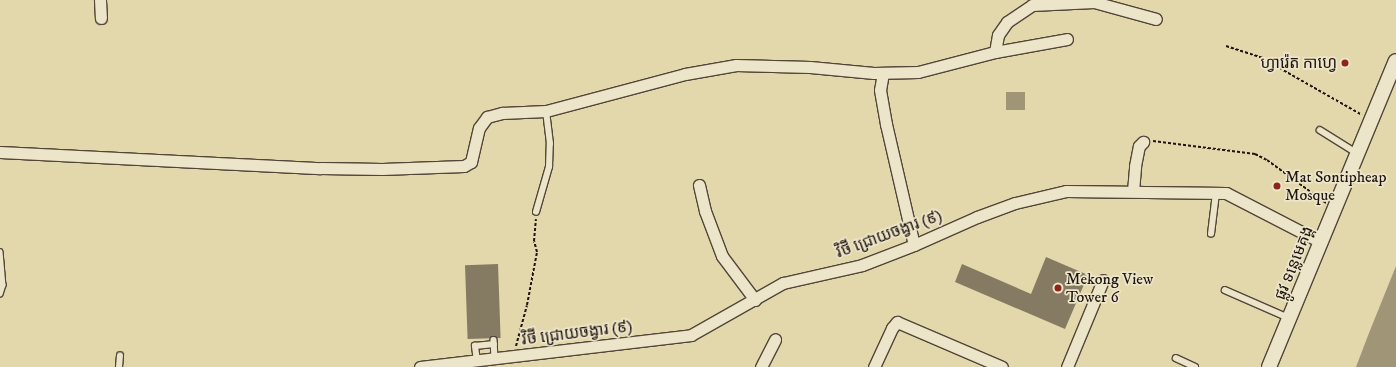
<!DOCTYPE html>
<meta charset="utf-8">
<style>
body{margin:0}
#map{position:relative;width:1396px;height:367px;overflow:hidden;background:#e3d7ac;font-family:"IM FELL DW Pica","Noto Sans Khmer",serif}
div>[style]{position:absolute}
.water>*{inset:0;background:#a19577;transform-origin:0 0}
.building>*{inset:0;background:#857a62;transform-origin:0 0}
.path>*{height:2px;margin-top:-1px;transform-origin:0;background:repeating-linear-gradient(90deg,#201511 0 3px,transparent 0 5px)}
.roads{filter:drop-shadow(1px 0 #514638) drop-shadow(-1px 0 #514638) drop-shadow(0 1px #514638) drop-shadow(0 -1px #514638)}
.service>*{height:5.5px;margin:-2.75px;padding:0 2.75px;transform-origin:2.75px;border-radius:2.75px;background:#ede5c9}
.minor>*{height:11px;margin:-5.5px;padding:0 5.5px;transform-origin:5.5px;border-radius:5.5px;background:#ede5c9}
.tertiary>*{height:14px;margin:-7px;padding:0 7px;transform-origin:7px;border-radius:7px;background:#ede5c9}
.dots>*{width:11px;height:11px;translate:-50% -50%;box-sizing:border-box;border:2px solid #ede5c9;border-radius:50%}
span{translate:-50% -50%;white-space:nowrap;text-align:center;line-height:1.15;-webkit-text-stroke:3.5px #ede5c9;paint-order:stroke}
.poi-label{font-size:16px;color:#201511}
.right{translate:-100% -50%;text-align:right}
.left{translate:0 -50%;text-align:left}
.street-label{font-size:16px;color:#201511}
</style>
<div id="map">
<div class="water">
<i style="left:1025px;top:92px;width:18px;height:19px;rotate:90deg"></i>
<i style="clip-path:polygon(1396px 266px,1396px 367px,1356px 367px,1369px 333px)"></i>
</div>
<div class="building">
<i style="clip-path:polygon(1046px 257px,1088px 275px,1065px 329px,955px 282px,962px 264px,1031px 294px)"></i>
<i style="left:498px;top:264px;width:74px;height:33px;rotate:88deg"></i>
</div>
<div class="path">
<i style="left:1226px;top:46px;width:38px;rotate:18deg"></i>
<i style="left:1262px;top:58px;width:115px;rotate:29.7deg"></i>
<i style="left:1153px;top:141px;width:103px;rotate:7.3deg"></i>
<i style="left:1255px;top:154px;width:13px;rotate:27deg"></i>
<i style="left:1267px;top:160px;width:73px;rotate:36.1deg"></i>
<i style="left:516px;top:346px;width:42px;rotate:-75deg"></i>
<i style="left:527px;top:305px;width:54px;rotate:-79.3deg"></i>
<i style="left:537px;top:252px;width:11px;rotate:-105deg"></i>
<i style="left:534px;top:241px;width:22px;rotate:-85deg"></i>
</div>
<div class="roads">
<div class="service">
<i style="left:1320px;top:130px;width:44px;rotate:31.9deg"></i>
<i style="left:536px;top:212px;width:47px;rotate:-73.9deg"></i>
<i style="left:549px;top:167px;width:23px;rotate:-88deg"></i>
<i style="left:550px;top:144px;width:33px;rotate:-97deg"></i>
<i style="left:1211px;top:234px;width:41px;rotate:-83deg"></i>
<i style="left:0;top:252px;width:33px;rotate:85deg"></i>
<i style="left:3px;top:285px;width:9px;rotate:108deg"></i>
<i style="left:1225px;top:290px;width:70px;rotate:23.6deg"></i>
<i style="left:494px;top:340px;width:19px;rotate:87deg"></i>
<i style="left:1176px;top:358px;width:21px;rotate:25deg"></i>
<i style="left:477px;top:361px;width:15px;rotate:-98deg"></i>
<i style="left:475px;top:346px;width:19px;rotate:-6deg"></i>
<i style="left:119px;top:367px;width:11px;rotate:-85deg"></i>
</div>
<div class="minor">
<i style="left:100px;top:0;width:18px;rotate:87deg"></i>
<i style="left:995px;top:52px;width:17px;rotate:-80deg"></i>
<i style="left:998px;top:35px;width:16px;rotate:-55deg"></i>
<i style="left:1007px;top:22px;width:30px;rotate:-34deg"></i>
<i style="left:1032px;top:5px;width:62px;rotate:-2.8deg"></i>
<i style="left:1094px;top:2px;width:64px;rotate:15.3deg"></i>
<i style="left:883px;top:73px;width:17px;rotate:100deg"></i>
<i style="left:880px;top:90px;width:35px;rotate:80deg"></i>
<i style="left:886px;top:124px;width:124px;rotate:77deg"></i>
<i style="left:0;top:152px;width:321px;rotate:2.9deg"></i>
<i style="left:321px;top:168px;width:61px;rotate:0.9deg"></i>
<i style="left:382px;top:169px;width:82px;rotate:-2.1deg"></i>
<i style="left:464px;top:166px;width:8px;rotate:-30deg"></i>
<i style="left:471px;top:162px;width:35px;rotate:-77deg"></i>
<i style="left:479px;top:128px;width:14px;rotate:-54deg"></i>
<i style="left:487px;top:117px;width:16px;rotate:-15deg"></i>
<i style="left:502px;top:113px;width:44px;rotate:-2.6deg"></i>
<i style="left:546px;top:111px;width:144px;rotate:-14.9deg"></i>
<i style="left:685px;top:74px;width:52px;rotate:-10deg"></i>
<i style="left:736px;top:65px;width:74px;rotate:1.5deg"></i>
<i style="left:810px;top:67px;width:64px;rotate:5.4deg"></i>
<i style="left:874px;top:73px;width:44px;rotate:-1.3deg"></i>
<i style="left:918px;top:72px;width:80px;rotate:-14.6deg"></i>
<i style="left:995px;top:52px;width:73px;rotate:-10.2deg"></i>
<i style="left:699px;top:185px;width:27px;rotate:77deg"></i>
<i style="left:705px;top:211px;width:48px;rotate:69.3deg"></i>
<i style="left:722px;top:256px;width:55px;rotate:53.1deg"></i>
<i style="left:1133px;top:191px;width:25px;rotate:-85deg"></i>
<i style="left:1135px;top:166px;width:20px;rotate:-79deg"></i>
<i style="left:1139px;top:146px;width:6px;rotate:-45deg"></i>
<i style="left:420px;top:367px;width:273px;rotate:-6.7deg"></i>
<i style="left:691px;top:335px;width:106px;rotate:-29.5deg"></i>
<i style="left:783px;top:283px;width:81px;rotate:-12.8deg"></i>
<i style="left:862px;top:265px;width:56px;rotate:-21deg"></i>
<i style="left:914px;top:245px;width:69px;rotate:-24deg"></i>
<i style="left:977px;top:217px;width:40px;rotate:-20.2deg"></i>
<i style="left:1015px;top:203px;width:52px;rotate:-13.2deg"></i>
<i style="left:1066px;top:191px;width:160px;rotate:0.7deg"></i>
<i style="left:1226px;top:193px;width:107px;rotate:27.3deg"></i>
<i style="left:761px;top:367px;width:31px;rotate:-63deg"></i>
<i style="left:874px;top:367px;width:43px;rotate:-65.2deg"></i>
<i style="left:892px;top:328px;width:8px;rotate:-50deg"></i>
<i style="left:897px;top:322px;width:114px;rotate:23.2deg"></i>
<i style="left:1067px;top:367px;width:94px;rotate:-67.5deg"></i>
</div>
<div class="tertiary">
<i style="left:1269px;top:367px;width:331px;rotate:-67.5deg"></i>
</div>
</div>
<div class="dots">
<i style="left:1345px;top:63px;background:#8f2418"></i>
<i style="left:1277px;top:186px;background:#8f2418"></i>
<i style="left:1058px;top:288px;background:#8f2418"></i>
</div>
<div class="poi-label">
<span class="right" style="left:1337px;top:63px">ហ្វារ៉េត កាហ្វេ</span>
<span class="left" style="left:1285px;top:186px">Mat Sontipheap<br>Mosque</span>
<span class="left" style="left:1066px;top:288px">Mekong View<br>Tower 6</span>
</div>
<div class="street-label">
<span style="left:889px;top:234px;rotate:-20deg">វិថី ជ្រោយចង្វារ (៩)</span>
<span style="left:1294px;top:263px;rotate:-68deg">ផ្លូវ ទន្លេមេគង្គ</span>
<span style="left:577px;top:333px;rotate:-7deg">វិថី ជ្រោយចង្វារ (៩)</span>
</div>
</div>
